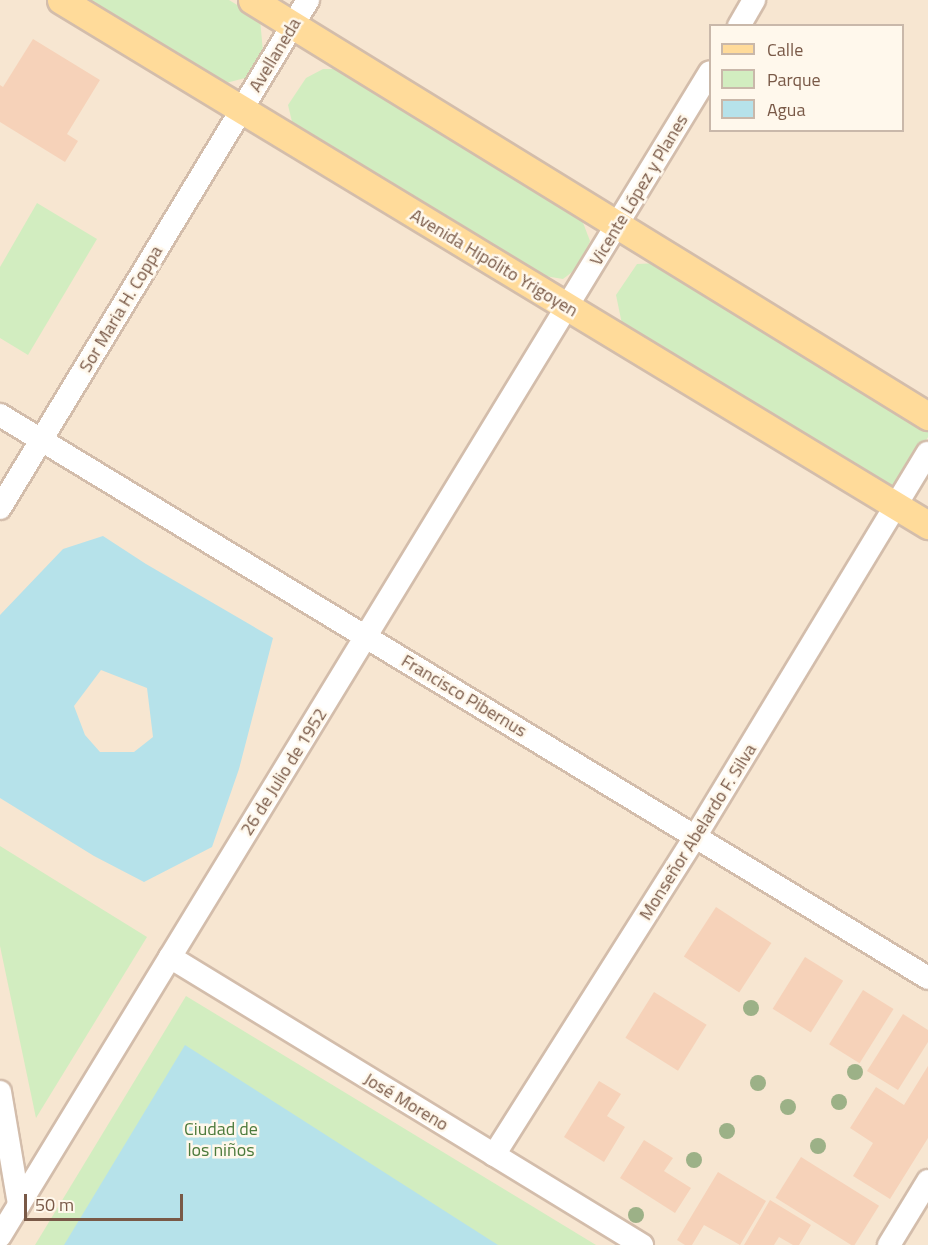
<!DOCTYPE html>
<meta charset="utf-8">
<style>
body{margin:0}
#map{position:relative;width:928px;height:1245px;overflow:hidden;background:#fef4e4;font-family:"Titillium Web",sans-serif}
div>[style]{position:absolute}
.residential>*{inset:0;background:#f7e6d1}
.green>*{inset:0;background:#d2edc0}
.water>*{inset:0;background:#b6e2ea}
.building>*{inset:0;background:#f6d2b9;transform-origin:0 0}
.roads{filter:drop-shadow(2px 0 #d3bdab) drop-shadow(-2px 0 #d3bdab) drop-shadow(0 2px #d3bdab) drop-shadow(0 -2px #d3bdab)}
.minor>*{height:22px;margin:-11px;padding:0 11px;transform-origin:11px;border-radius:11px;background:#fff}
.major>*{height:27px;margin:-13.5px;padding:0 13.5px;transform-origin:13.5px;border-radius:13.5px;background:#ffdb9a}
.trees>*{width:16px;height:16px;margin:-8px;border-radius:50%;background:#9cb187}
span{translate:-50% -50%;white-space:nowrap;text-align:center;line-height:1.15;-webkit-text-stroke:5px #fff8ec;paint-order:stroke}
.street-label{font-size:18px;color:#795947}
.park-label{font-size:18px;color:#4c7a3b}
.legend{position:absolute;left:709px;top:24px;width:195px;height:108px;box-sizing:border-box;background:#fff8ec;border:2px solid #c9b8aa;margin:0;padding:8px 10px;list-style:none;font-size:18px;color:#795947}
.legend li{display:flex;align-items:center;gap:12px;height:30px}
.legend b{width:30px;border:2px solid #c9b8aa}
.scale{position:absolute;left:24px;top:1194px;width:159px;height:27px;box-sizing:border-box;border:3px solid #795947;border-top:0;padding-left:8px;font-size:18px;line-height:21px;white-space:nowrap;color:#795947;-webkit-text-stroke:4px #fff8ec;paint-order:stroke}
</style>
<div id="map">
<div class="residential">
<i style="clip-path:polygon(evenodd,0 0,928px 0,928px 1245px,0 1245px,0 0,710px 26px,902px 26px,902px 130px,710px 130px,710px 26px)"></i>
</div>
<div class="green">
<i style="clip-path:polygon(86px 0,229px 0,260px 19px,263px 52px,245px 78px,226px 83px)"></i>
<i style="clip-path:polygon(323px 69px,340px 69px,582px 220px,590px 241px,580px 266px,563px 279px,533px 274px,294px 130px,288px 105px,306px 78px)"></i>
<i style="clip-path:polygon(37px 203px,97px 239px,28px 355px,0 338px,0 267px)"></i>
<i style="clip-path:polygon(659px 263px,928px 431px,928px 437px,897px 490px,622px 324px,616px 295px,637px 264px)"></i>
<i style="clip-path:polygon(0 846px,147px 937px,36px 1118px,0 946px)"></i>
<i style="clip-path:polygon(186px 996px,596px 1245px,35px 1245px)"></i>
</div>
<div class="water">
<i style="clip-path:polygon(evenodd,103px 536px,146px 564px,273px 638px,239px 769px,212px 847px,144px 882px,94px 856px,0 798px,0 615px,63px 549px,103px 536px,101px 670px,147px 688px,153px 737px,134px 752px,100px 752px,85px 735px,74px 706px,101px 670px)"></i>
<i style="clip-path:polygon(185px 1045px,498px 1245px,64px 1245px)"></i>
</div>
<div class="building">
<i style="clip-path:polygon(33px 39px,100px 80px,67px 134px,78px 141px,65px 162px,0 122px,0 85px,3px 87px)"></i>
<i style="left:716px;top:907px;width:66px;height:59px;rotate:33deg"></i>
<i style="left:805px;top:957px;width:45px;height:61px;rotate:32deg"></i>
<i style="left:863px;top:990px;width:36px;height:64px;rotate:32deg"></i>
<i style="left:654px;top:992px;width:62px;height:54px;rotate:32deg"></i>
<i style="clip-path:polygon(903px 1014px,928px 1030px,928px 1042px,898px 1090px,867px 1071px)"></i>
<i style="clip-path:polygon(928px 1066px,928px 1138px,890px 1199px,853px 1176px,873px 1143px,850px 1128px,876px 1087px,904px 1105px)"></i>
<i style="clip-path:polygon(599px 1081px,621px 1094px,607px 1116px,625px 1127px,604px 1162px,564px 1137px)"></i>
<i style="clip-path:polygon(644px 1140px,673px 1158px,664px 1171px,691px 1188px,675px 1213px,620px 1178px)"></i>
<i style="left:801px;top:1157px;width:92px;height:48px;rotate:32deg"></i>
<i style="clip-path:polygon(718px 1172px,766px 1201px,740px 1245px,704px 1225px,692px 1245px,685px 1245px,677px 1240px)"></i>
<i style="clip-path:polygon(770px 1200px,811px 1225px,799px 1245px,793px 1245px,779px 1237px,774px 1245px,744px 1245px)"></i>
</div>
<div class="roads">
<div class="minor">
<i style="left:739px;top:26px;width:30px;rotate:-60deg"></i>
<i style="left:0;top:415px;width:1085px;rotate:31.24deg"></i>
<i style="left:0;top:508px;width:594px;rotate:-58.77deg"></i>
<i style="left:170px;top:957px;width:553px;rotate:31.39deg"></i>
<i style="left:0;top:1092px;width:114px;rotate:80.4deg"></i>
<i style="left:494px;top:1155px;width:376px;rotate:-57.7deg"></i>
<i style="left:695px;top:837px;width:449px;rotate:-58.8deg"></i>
<i style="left:0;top:1236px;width:1363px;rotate:-58.62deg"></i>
<i style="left:889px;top:1245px;width:75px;rotate:-58.6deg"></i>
</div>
<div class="major">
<i style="left:61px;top:0;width:1014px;rotate:31.2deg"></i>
<i style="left:252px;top:0;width:794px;rotate:31.61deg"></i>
</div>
</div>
<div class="trees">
<i style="left:751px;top:1008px"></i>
<i style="left:855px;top:1072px"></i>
<i style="left:758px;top:1083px"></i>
<i style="left:839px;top:1102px"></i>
<i style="left:788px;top:1107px"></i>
<i style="left:727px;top:1131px"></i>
<i style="left:818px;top:1146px"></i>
<i style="left:694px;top:1160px"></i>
<i style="left:636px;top:1215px"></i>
</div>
<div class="street-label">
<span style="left:275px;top:55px;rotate:-59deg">Avellaneda</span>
<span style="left:639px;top:190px;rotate:-59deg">Vicente López y Planes</span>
<span style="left:494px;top:263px;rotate:31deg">Avenida Hipólito Yrigoyen</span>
<span style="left:121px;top:309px;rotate:-59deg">Sor Maria H. Coppa</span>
<span style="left:464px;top:696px;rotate:31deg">Francisco Pibernus</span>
<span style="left:284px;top:772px;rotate:-58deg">26 de Julio de 1952</span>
<span style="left:698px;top:832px;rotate:-58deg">Monseñor Abelardo F. Silva</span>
<span style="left:406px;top:1102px;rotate:31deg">José Moreno</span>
</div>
<div class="park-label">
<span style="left:221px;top:1140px">Ciudad de<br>los niños</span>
</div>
<ul class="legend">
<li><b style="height:8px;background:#ffdb9a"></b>Calle</li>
<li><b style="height:16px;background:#d2edc0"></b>Parque</li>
<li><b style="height:16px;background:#b6e2ea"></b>Agua</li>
</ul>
<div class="scale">50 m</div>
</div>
